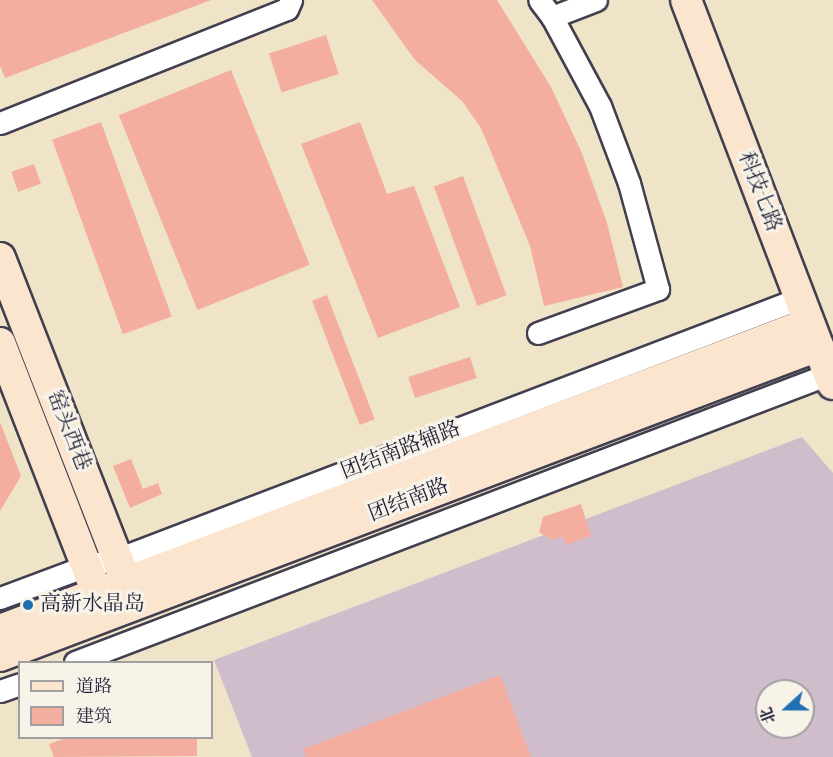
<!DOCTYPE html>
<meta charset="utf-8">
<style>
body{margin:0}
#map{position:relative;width:833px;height:757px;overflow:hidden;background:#f0e4c8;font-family:"Sorts Mill Goudy","Noto Serif SC",serif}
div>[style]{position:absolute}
.industrial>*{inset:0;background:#d0bdcc}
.building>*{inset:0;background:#f3ae9f;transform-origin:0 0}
.roads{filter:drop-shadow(2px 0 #413f50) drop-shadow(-2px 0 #413f50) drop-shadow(0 2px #413f50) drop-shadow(0 -2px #413f50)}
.street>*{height:21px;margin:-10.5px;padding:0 10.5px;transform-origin:10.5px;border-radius:10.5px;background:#fff}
.secondary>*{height:30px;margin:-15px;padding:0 15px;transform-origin:15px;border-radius:15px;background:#fce5cf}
.dots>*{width:16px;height:16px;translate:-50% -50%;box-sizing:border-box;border:3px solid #f7f3e8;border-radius:50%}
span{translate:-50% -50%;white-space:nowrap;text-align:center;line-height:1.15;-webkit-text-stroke:6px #f7f3e8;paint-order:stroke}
.street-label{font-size:21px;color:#22223b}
.poi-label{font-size:21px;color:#22223b}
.left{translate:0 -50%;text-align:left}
.legend{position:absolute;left:18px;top:661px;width:195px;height:78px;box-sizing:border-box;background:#f7f3e8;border:2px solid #a29fa3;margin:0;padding:8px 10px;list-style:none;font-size:18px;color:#22223b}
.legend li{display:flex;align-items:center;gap:12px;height:30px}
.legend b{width:30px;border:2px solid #a29fa3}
.north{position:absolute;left:755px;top:679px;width:60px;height:60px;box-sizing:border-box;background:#f7f3e8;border:2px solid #a29fa3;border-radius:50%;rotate:249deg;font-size:16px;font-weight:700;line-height:24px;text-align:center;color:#22223b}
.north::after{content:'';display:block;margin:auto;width:21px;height:27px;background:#1f6fb2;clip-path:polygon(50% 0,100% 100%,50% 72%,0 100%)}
</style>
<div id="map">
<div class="industrial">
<i style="clip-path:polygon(evenodd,802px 437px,833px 473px,833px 757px,252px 757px,214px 660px,802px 437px,767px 691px,803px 691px,803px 727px,767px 727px,767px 691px)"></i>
</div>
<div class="building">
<i style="clip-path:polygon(0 0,211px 0,5px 78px,0 66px)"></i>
<i style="clip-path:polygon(372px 0,497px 0,551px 87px,581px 151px,607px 223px,623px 287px,544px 306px,530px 246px,481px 128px,462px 101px,415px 60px)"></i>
<i style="left:326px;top:35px;width:41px;height:60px;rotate:72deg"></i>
<i style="left:231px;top:70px;width:210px;height:121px;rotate:68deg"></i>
<i style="left:101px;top:122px;width:207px;height:52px;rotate:70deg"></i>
<i style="clip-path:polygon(360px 122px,387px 194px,414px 186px,460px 307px,378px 338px,301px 144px)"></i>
<i style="left:34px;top:164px;width:21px;height:24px;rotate:71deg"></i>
<i style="left:463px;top:176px;width:127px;height:31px;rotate:70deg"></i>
<i style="left:327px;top:295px;width:133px;height:16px;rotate:69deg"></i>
<i style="left:470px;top:357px;width:22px;height:65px;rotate:72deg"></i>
<i style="clip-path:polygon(0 422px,21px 476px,0 511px)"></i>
<i style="clip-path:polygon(131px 459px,143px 489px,158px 483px,162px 494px,130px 508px,113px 466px)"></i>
<i style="clip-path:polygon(581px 504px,591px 536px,566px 545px,562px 536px,552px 540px,539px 532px,543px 517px)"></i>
<i style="clip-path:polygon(500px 675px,531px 757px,306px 757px,303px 749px)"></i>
<i style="clip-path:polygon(66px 738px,197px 738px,197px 756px,54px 757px,49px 744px)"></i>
</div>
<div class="roads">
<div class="street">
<i style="left:552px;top:17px;width:47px;rotate:-21.1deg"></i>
<i style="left:0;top:123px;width:309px;rotate:-21.7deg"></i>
<i style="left:287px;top:9px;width:10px;rotate:-66deg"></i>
<i style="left:538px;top:333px;width:128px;rotate:-20.1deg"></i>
<i style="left:658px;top:289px;width:110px;rotate:-105.3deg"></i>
<i style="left:629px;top:183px;width:82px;rotate:-110.6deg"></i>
<i style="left:600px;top:106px;width:101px;rotate:-118.3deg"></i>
<i style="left:552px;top:17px;width:21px;rotate:-127deg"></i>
<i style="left:0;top:598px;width:92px;rotate:-20.4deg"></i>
<i style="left:86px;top:566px;width:32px;rotate:-13deg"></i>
<i style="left:117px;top:559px;width:731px;rotate:-20.91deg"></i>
<i style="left:75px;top:662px;width:807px;rotate:-20.91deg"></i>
<i style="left:0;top:691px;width:21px;rotate:-19deg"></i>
</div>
<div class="secondary">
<i style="left:686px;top:0;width:411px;rotate:69.1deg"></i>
<i style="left:0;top:258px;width:366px;rotate:68.7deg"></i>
<i style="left:0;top:343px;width:287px;rotate:68.8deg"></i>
<i style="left:0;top:630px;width:865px;rotate:-20.78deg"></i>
<i style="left:0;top:656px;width:875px;rotate:-20.76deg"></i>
</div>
</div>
<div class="dots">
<i style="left:28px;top:605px;background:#1f6fb2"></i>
</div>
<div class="street-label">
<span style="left:759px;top:192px;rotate:69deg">科技七路</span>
<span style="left:68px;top:431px;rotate:69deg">窑头西巷</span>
<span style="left:401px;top:451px;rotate:-21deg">团结南路辅路</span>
<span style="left:409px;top:501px;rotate:-21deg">团结南路</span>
</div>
<div class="poi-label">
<span class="left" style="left:40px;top:605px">高新水晶岛</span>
</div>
<ul class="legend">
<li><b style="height:8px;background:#fce5cf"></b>道路</li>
<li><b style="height:16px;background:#f3ae9f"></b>建筑</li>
</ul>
<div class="north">北</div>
</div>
